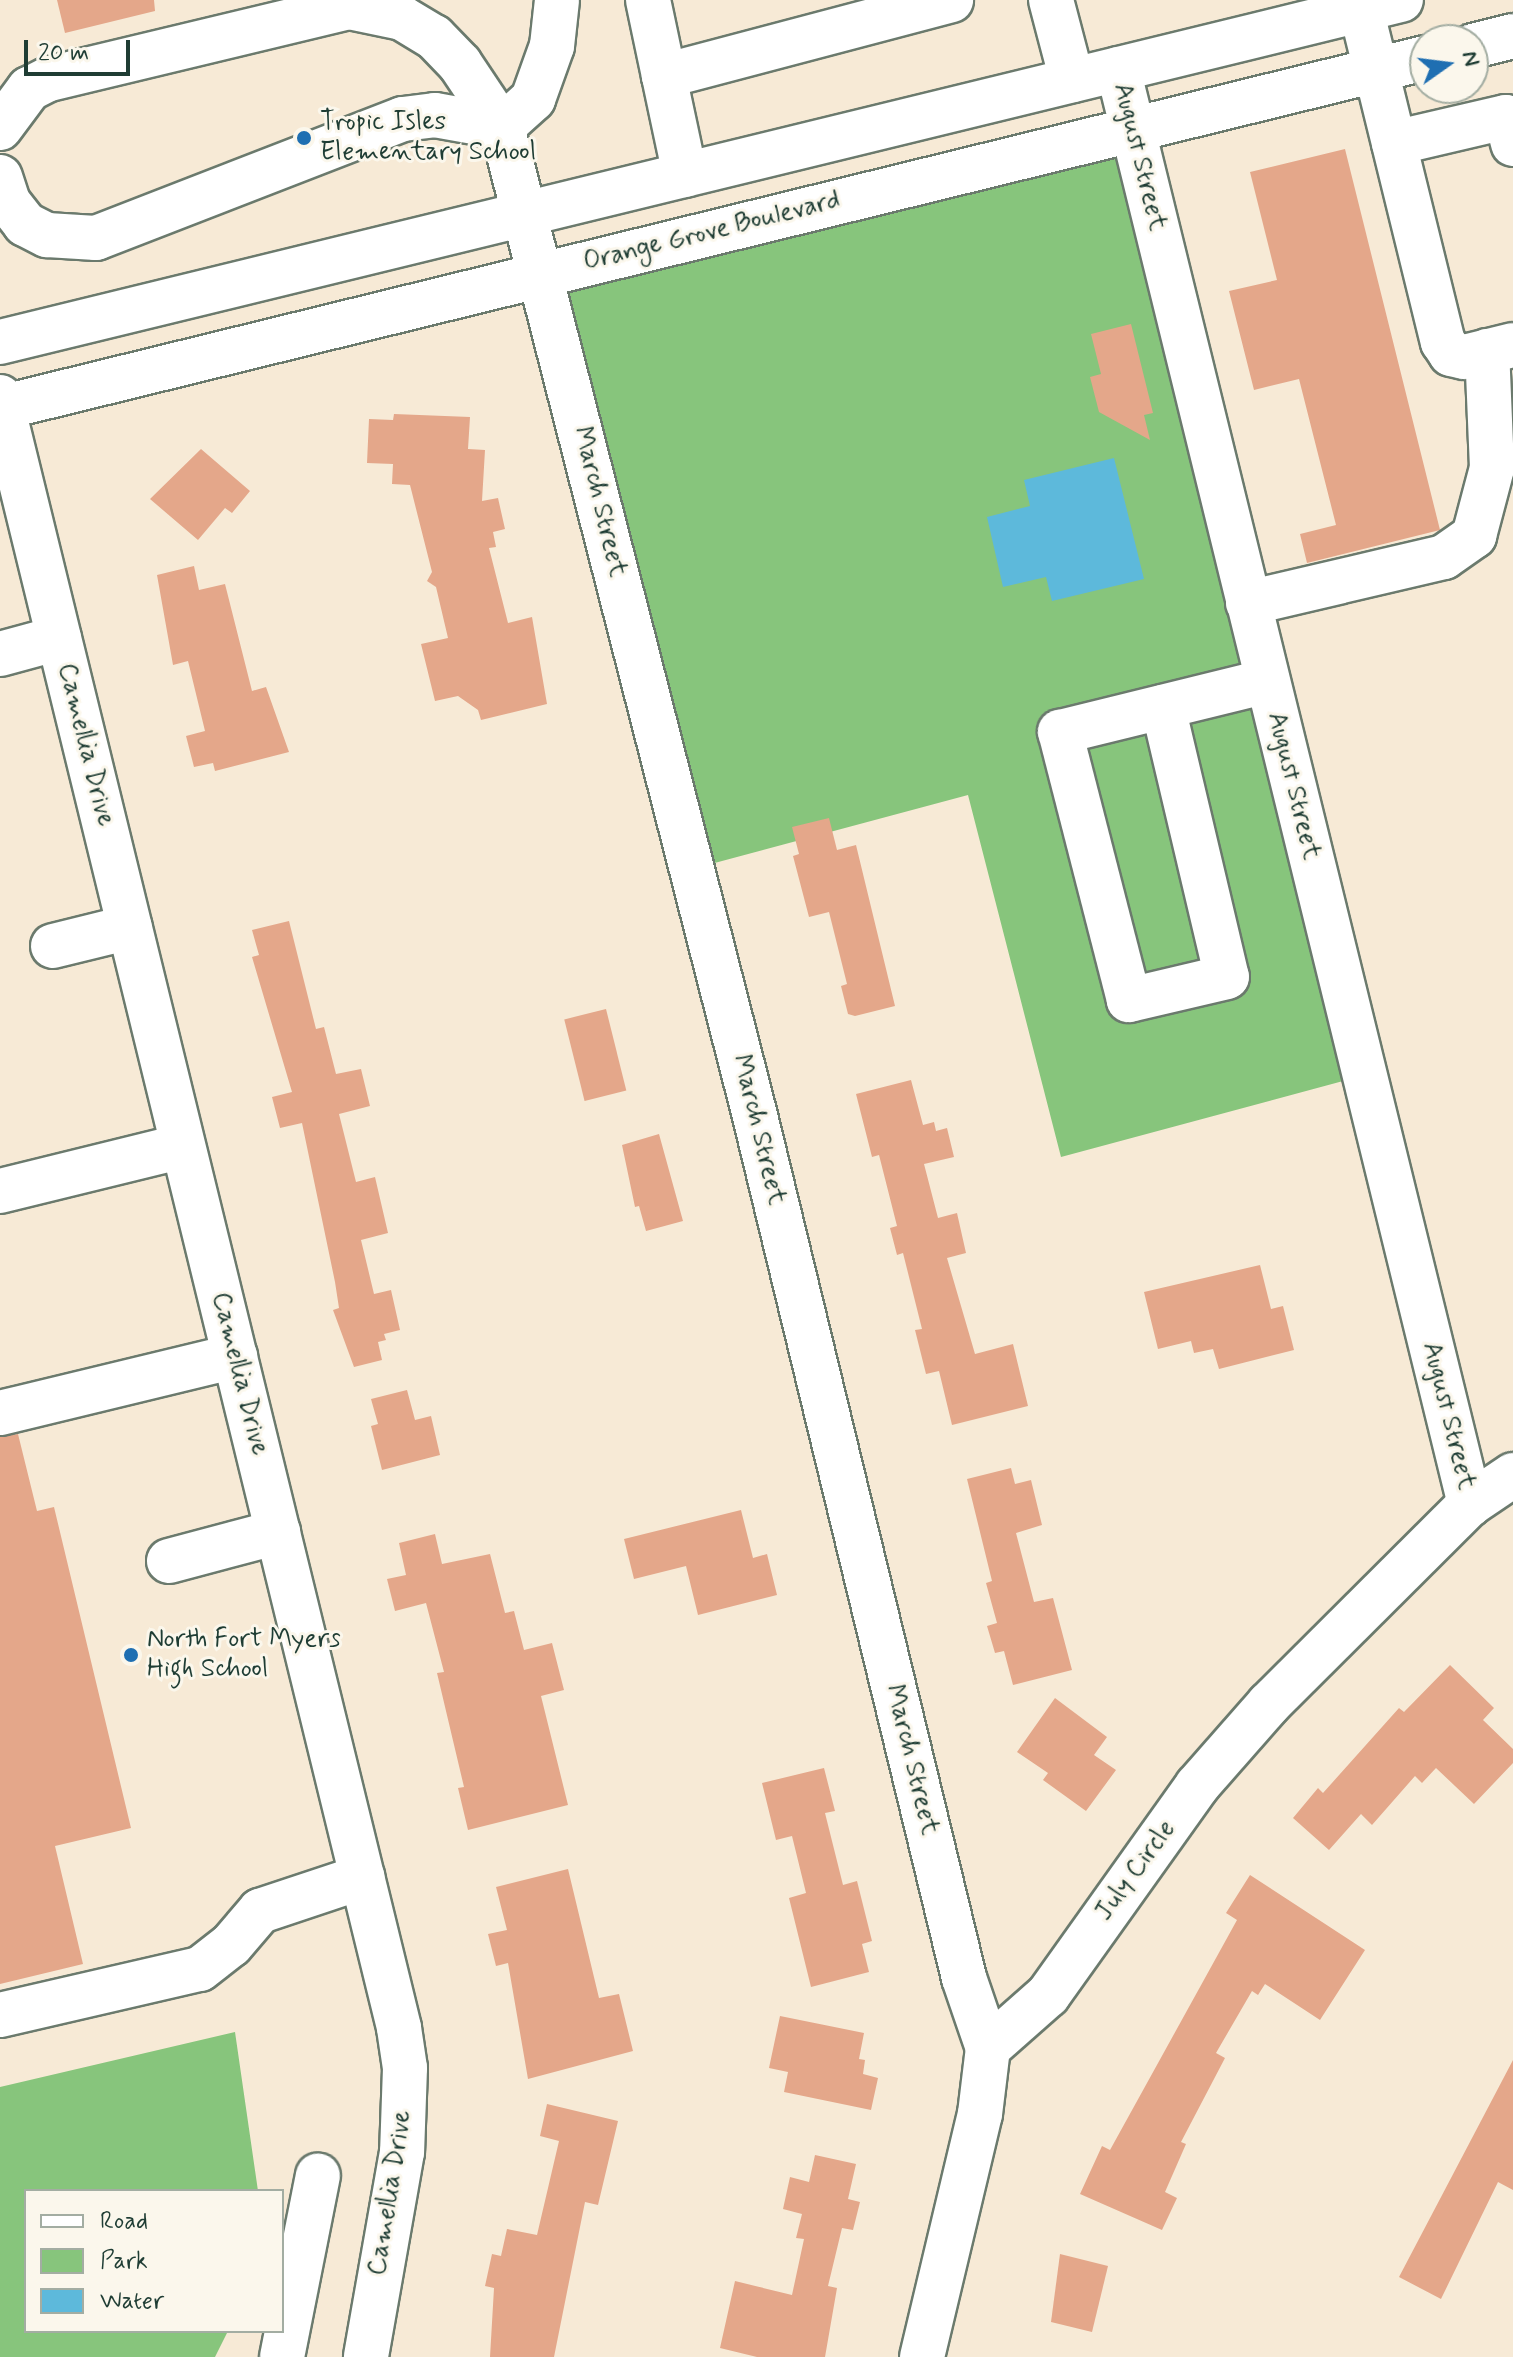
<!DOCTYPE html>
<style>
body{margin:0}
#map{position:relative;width:1513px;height:2357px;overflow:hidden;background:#f7ead6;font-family:Mynerve,sans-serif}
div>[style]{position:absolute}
.green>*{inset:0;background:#87c57c}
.water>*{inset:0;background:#5db9db}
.building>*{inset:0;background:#e4a78a;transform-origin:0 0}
.roads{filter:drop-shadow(2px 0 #6b7a6d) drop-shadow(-2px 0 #6b7a6d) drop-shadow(0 2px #6b7a6d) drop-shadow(0 -2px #6b7a6d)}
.minor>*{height:44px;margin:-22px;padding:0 22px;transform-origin:22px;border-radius:22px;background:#fff}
.dots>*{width:22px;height:22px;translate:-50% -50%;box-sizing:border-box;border:4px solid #fbf7ec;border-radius:50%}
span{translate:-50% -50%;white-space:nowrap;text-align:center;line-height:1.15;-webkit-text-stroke:6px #fbf7ec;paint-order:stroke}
.poi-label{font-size:26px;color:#1f3d34}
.left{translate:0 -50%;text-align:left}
.street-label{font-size:26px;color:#1f3d34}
.legend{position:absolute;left:24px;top:2189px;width:260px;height:144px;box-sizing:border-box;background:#fbf7ec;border:2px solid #a3ada2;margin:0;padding:10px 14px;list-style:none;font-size:24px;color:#1f3d34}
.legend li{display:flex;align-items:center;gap:16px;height:40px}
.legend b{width:40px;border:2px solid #a3ada2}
.north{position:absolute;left:1409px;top:24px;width:80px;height:80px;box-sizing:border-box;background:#fbf7ec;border:2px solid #a3ada2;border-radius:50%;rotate:76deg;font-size:22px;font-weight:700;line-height:32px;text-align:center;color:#1f3d34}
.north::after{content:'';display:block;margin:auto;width:28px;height:36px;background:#1f6fb2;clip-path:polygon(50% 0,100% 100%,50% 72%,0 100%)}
.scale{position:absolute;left:24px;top:40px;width:106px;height:36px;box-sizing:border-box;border:4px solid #1f3d34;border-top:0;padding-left:10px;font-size:24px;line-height:28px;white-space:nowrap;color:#1f3d34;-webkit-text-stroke:6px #fbf7ec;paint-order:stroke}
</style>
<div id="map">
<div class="green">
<i style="clip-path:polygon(1127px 150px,1369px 1074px,1061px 1157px,968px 795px,681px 872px,533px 296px)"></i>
<i style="clip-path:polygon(235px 2032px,258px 2191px,26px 2191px,26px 2331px,228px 2331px,215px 2357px,0 2357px,0 2087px)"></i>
</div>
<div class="water">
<i style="clip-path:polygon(1114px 458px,1144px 579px,1052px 601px,1046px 577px,1003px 587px,987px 517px,1030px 506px,1024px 480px)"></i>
</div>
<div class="building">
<i style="clip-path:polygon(57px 0,154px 0,155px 11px,65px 33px)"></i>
<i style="clip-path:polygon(1345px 149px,1440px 530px,1307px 563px,1300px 534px,1336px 525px,1299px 379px,1254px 390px,1229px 291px,1277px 280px,1250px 172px)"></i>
<i style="clip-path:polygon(1131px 324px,1153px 413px,1144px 415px,1150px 440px,1099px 412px,1090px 377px,1101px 374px,1091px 334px)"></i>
<i style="clip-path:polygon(394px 414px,470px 417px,468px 449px,485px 450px,482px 501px,498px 498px,505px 529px,493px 532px,496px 547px,489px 548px,508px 623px,532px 617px,547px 704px,481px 720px,478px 710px,458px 696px,435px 701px,421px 644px,448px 638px,436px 587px,427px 581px,432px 572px,410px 485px,392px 484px,393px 464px,367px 463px,369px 419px,393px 420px)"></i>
<i style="clip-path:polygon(201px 449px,250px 491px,232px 513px,225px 508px,198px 540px,150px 499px)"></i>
<i style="clip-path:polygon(194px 566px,199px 590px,225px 584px,252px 691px,266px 687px,289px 752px,215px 771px,213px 763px,194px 767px,186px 736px,205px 731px,188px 661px,173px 665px,157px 575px)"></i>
<i style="clip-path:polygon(829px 818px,837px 850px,856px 845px,895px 1006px,855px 1016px,848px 1014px,841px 986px,847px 984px,829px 912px,809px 917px,793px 856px,799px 854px,792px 827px)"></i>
<i style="clip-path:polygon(289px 921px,316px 1029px,324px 1027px,336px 1074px,361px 1069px,370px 1106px,339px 1114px,356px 1182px,375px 1177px,388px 1233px,361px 1240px,374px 1294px,391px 1290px,400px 1330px,384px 1334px,386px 1340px,378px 1342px,382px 1360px,354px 1367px,333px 1310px,339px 1308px,335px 1282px,302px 1123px,280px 1128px,272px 1097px,292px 1092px,252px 957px,259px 955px,252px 930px)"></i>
<i style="left:606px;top:1009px;width:84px;height:43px;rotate:76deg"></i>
<i style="clip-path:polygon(911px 1080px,923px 1125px,934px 1122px,936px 1131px,947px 1128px,954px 1157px,924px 1164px,938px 1218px,957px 1213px,966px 1253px,947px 1258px,975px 1354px,1013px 1344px,1028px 1406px,952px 1425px,939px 1371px,926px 1374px,915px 1330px,922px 1329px,903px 1253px,897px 1255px,890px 1228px,897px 1226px,879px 1155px,872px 1157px,856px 1094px)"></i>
<i style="clip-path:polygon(659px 1134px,683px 1221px,646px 1231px,639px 1206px,635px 1207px,622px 1145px)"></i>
<i style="clip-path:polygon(1260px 1265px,1271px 1309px,1283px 1306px,1294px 1350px,1219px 1369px,1213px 1349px,1194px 1353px,1191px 1341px,1158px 1349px,1144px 1292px)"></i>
<i style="clip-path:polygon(407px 1390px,415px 1420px,431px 1416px,440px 1455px,382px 1470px,371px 1426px,378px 1424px,371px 1399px)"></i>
<i style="clip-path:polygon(18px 1434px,37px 1511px,54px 1507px,131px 1828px,55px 1846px,83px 1964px,0 1984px,0 1437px)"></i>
<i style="clip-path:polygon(1011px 1468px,1015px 1484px,1031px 1480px,1042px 1525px,1016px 1533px,1034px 1602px,1053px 1598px,1072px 1670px,1013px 1685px,1004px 1651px,995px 1653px,987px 1626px,997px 1623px,986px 1583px,992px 1581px,967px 1479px)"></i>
<i style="clip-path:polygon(741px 1510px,753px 1558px,767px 1554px,777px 1595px,698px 1615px,686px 1566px,634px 1579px,624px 1539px)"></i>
<i style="clip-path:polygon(435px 1534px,442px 1564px,490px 1554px,505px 1613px,514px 1611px,524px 1650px,552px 1643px,564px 1690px,541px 1696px,568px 1805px,468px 1830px,458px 1788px,464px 1787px,437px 1673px,444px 1672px,426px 1603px,395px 1611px,387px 1579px,406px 1575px,399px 1543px)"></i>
<i style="clip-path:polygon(1450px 1665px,1494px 1708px,1483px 1720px,1513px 1749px,1513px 1763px,1474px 1804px,1436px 1768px,1422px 1783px,1415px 1776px,1372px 1825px,1361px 1814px,1329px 1850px,1293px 1818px,1318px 1788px,1323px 1793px,1399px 1708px,1404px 1712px)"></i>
<i style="clip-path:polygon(1055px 1698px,1107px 1737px,1094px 1755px,1116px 1770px,1086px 1811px,1043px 1780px,1048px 1773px,1017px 1752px)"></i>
<i style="clip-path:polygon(824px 1768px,835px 1811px,825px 1813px,843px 1885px,857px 1881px,872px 1941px,862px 1944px,869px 1972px,811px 1987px,789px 1898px,806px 1893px,792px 1836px,776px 1840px,762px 1783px)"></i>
<i style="clip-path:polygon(568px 1869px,599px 1998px,619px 1994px,633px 2051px,528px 2079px,508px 1963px,496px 1966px,488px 1934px,507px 1930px,496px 1887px)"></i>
<i style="clip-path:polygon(1250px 1875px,1365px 1950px,1320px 2020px,1265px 1984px,1258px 1995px,1252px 1991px,1216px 2053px,1225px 2058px,1181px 2142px,1186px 2144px,1165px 2192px,1177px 2198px,1162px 2230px,1080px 2194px,1102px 2146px,1110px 2150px,1237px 1920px,1226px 1913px)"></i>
<i style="clip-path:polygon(780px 2016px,864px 2033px,859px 2059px,865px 2060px,863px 2074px,878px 2078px,871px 2110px,784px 2092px,788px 2072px,769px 2068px)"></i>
<i style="clip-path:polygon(1513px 2060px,1513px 2190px,1498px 2182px,1441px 2299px,1399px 2277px)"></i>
<i style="clip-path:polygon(547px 2104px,618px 2121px,598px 2205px,585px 2202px,554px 2357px,490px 2357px,494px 2288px,485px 2286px,492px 2254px,501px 2256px,507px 2229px,537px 2235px,559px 2141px,540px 2136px)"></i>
<i style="clip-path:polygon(815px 2155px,856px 2164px,848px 2199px,860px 2202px,853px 2230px,842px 2228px,828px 2286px,837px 2288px,825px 2357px,757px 2357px,720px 2348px,735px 2281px,792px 2295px,804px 2239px,796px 2238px,802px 2214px,783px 2209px,790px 2177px,809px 2182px)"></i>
<i style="clip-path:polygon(1060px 2254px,1108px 2266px,1092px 2332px,1051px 2322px)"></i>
</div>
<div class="roads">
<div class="minor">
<i style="left:648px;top:0;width:78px;rotate:78.1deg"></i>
<i style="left:664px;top:76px;width:297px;rotate:-14.8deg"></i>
<i style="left:1051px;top:0;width:83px;rotate:75.3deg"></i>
<i style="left:1361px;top:9px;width:343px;rotate:76.2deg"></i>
<i style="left:1443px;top:342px;width:14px;rotate:56deg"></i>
<i style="left:1451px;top:354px;width:13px;rotate:13deg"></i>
<i style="left:1464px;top:357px;width:50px;rotate:-13.8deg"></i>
<i style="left:1473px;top:46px;width:41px;rotate:-14deg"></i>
<i style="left:1118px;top:69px;width:1478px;rotate:76.22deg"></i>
<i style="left:664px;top:76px;width:101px;rotate:78deg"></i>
<i style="left:502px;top:127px;width:42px;rotate:-42.1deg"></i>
<i style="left:533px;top:99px;width:56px;rotate:-70.3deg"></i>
<i style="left:552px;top:46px;width:46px;rotate:-83.8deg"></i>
<i style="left:0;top:128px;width:49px;rotate:-53.4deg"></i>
<i style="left:29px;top:89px;width:22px;rotate:-27deg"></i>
<i style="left:49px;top:79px;width:309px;rotate:-13.5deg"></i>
<i style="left:349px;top:7px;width:54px;rotate:11.7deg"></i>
<i style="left:402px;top:18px;width:37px;rotate:31deg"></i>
<i style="left:434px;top:37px;width:37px;rotate:46deg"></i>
<i style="left:460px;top:64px;width:76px;rotate:56.3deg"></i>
<i style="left:502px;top:127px;width:1021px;rotate:75.65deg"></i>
<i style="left:755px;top:1116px;width:887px;rotate:76.37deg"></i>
<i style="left:964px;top:1978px;width:74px;rotate:71.1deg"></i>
<i style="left:1394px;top:143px;width:115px;rotate:-13.1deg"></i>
<i style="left:1506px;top:117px;width:28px;rotate:75deg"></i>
<i style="left:0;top:177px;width:26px;rotate:72deg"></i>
<i style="left:8px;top:202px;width:28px;rotate:52deg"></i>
<i style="left:25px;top:224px;width:25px;rotate:27deg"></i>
<i style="left:47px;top:235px;width:49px;rotate:3.5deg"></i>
<i style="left:96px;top:238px;width:329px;rotate:-21.2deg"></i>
<i style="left:403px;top:119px;width:32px;rotate:-7deg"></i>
<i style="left:435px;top:115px;width:68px;rotate:10.2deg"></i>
<i style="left:0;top:342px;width:1442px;rotate:-13.72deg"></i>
<i style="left:0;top:397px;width:1679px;rotate:76.25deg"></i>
<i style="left:399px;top:2028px;width:40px;rotate:81.5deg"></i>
<i style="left:405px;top:2068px;width:84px;rotate:92deg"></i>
<i style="left:402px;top:2152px;width:208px;rotate:100deg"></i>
<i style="left:0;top:408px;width:1467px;rotate:-13.8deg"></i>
<i style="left:1248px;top:603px;width:201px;rotate:-13.2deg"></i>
<i style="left:1444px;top:557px;width:37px;rotate:-35deg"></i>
<i style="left:1474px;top:536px;width:70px;rotate:-75.2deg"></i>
<i style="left:1492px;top:468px;width:117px;rotate:-92.4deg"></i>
<i style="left:0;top:654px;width:61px;rotate:-15.2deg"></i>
<i style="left:1163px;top:707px;width:277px;rotate:76.7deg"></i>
<i style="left:1227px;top:977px;width:101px;rotate:166.8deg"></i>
<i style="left:1129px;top:1000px;width:277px;rotate:-104.4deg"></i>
<i style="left:1060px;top:732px;width:213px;rotate:-13.8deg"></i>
<i style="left:53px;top:946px;width:79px;rotate:-13.9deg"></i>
<i style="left:0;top:1191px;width:188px;rotate:-13.8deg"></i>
<i style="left:0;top:1413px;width:242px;rotate:-13.6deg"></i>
<i style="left:169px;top:1561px;width:113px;rotate:-14.9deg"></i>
<i style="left:0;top:2015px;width:205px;rotate:-13deg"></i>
<i style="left:200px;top:1969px;width:39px;rotate:-38deg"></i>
<i style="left:231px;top:1945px;width:45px;rotate:-49.5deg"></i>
<i style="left:260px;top:1911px;width:108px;rotate:-18.4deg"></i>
<i style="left:282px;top:2357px;width:185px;rotate:-78.8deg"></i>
<i style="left:922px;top:2357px;width:250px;rotate:-76.6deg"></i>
<i style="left:980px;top:2114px;width:66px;rotate:-83.1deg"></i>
<i style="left:988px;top:2048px;width:80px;rotate:-41.5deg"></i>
<i style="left:1048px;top:1995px;width:257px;rotate:-54.5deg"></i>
<i style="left:1197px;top:1786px;width:109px;rotate:-48.7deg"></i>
<i style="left:1269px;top:1704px;width:284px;rotate:-44.9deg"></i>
<i style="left:1470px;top:1504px;width:52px;rotate:-34deg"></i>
</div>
</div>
<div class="dots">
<i style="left:304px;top:138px;background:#1f6fb2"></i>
<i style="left:131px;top:1655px;background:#1f6fb2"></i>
</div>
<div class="poi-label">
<span class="left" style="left:320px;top:138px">Tropic Isles<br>Elementary School</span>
<span class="left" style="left:147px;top:1655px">North Fort Myers<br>High School</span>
</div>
<div class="street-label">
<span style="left:1139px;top:157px;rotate:76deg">August Street</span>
<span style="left:712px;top:232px;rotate:-14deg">Orange Grove Boulevard</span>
<span style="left:599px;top:502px;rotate:76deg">March Street</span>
<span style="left:85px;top:745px;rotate:76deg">Camellia Drive</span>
<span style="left:1293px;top:786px;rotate:76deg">August Street</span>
<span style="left:758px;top:1130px;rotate:76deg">March Street</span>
<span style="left:239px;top:1374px;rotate:76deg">Camellia Drive</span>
<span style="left:1448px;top:1416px;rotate:76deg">August Street</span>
<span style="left:911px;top:1760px;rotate:76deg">March Street</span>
<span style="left:1136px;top:1871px;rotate:-54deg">July Circle</span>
<span style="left:391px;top:2193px;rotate:-81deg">Camellia Drive</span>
</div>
<ul class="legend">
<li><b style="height:10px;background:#fff"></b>Road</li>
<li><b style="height:22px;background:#87c57c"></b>Park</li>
<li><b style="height:22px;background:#5db9db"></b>Water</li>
</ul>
<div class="north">N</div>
<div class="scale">20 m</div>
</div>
